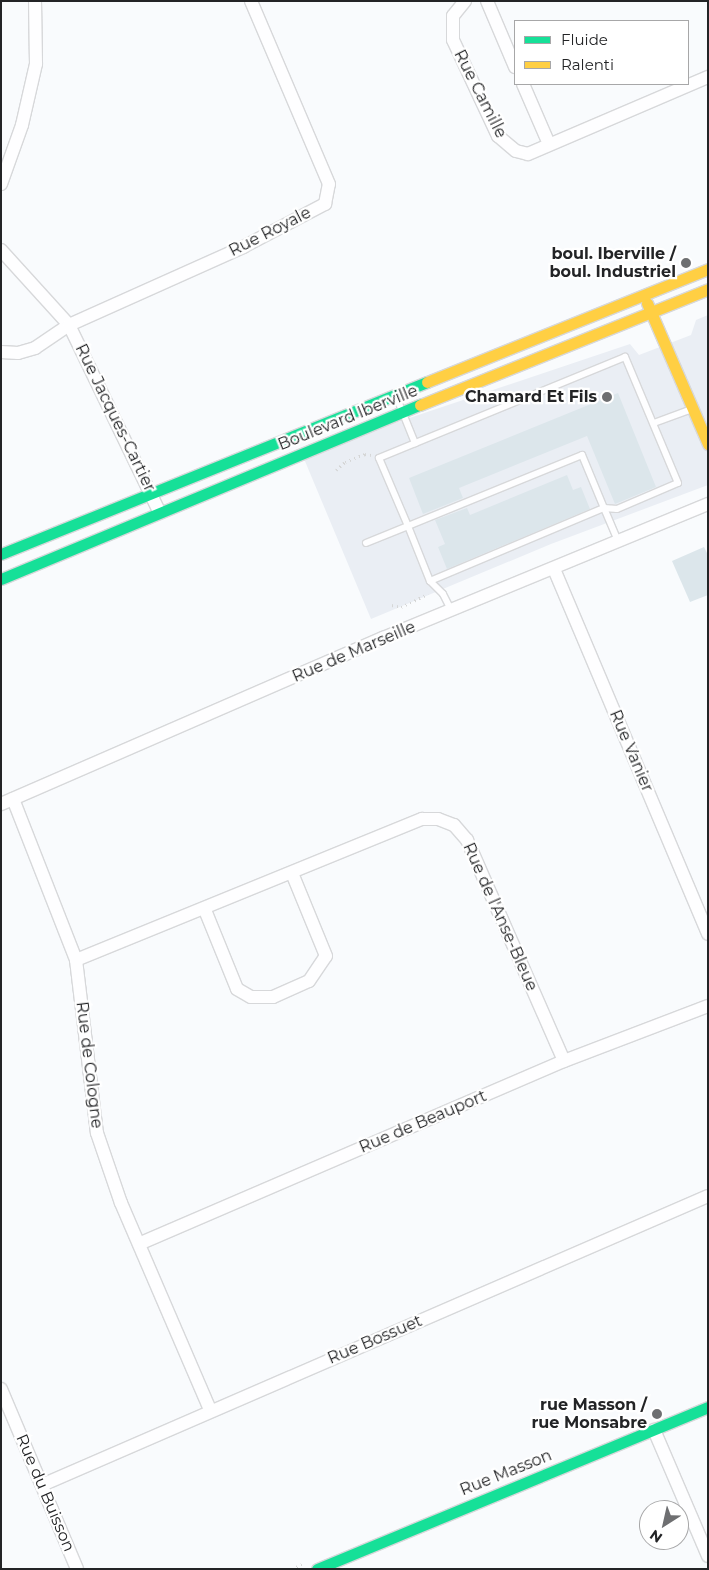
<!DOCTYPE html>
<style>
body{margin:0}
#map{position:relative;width:709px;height:1570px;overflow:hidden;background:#f9fbfd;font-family:Montserrat,sans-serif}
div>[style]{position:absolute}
.built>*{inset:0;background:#eaeef4}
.building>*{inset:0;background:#dce6eb}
.path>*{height:2.5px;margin-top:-1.25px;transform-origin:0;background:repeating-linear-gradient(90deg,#d5d6d6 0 1px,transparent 0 5px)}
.roads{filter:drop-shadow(1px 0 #d7d8da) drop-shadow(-1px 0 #d7d8da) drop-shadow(0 1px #d7d8da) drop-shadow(0 -1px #d7d8da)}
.lane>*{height:6px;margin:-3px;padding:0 3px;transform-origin:3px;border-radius:3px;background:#fefeff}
.street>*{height:12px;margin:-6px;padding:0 6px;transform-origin:6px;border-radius:6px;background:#fefeff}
.fast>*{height:11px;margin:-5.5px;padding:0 5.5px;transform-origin:5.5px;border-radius:5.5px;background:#16e098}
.slow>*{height:11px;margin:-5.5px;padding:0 5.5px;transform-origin:5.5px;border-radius:5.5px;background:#ffcf43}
.dots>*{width:14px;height:14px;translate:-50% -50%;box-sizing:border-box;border:2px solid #fff;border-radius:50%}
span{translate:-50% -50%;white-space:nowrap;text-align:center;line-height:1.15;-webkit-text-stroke:4.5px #fff;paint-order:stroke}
.street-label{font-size:16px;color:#232426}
.poi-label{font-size:16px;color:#232426;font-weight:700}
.right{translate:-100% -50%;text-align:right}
.frame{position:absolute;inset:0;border:2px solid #232426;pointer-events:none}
.legend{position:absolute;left:514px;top:20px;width:175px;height:65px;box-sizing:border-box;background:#fff;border:1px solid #a7a7a8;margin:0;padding:6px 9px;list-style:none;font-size:15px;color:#232426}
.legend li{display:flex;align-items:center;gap:10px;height:25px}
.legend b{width:25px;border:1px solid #a7a7a8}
.north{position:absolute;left:639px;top:1500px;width:50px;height:50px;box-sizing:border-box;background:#fff;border:1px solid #a7a7a8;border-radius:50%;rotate:215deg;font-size:14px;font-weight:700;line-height:20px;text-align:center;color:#232426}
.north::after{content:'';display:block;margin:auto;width:18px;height:22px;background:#6e6f71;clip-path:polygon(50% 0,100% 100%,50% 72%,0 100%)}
</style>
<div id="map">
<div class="built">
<i style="clip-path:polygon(708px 315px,708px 485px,551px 544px,371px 619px,302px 454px,630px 344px,639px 355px,691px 335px,696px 320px)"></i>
</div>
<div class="building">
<i style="clip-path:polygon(618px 393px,656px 487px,615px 504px,587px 436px,459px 488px,463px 498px,423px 514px,409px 478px)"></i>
<i style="clip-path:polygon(567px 475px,573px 490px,581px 487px,590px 509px,447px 569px,438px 547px,445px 544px,435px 520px,467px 508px,470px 515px)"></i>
<i style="clip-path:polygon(704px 547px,708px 555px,708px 595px,690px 602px,672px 561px)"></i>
</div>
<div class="path">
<i style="left:336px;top:470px;width:12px;rotate:-42deg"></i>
<i style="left:345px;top:462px;width:22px;rotate:-22deg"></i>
<i style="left:365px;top:454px;width:6px;rotate:9deg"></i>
<i style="left:392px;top:605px;width:9px;rotate:13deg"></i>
<i style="left:401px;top:607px;width:30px;rotate:-26deg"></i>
<i style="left:292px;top:1569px;width:11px;rotate:-27deg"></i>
</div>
<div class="roads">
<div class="lane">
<i style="left:396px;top:396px;width:51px;rotate:68deg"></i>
<i style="left:654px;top:423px;width:40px;rotate:-20.2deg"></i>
<i style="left:366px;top:543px;width:45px;rotate:-22deg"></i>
<i style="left:408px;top:526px;width:188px;rotate:-22.2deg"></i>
<i style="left:582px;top:455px;width:57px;rotate:67.5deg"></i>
<i style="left:604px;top:508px;width:13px;rotate:4deg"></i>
<i style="left:617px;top:509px;width:66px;rotate:-23.1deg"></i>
<i style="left:678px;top:483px;width:137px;rotate:-112.8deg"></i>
<i style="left:625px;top:357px;width:266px;rotate:157.7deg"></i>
<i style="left:379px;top:458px;width:74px;rotate:66.9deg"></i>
<i style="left:408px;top:526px;width:59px;rotate:68.2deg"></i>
<i style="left:430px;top:581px;width:18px;rotate:45deg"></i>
<i style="left:443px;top:594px;width:18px;rotate:63deg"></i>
<i style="left:430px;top:581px;width:189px;rotate:-22.8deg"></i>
<i style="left:604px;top:508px;width:36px;rotate:67deg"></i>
</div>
<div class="street">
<i style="left:465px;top:1px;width:19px;rotate:129deg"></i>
<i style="left:453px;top:16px;width:24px;rotate:90deg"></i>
<i style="left:453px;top:40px;width:106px;rotate:64.9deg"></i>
<i style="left:498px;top:136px;width:23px;rotate:40deg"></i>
<i style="left:516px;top:151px;width:12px;rotate:14deg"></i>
<i style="left:528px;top:154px;width:196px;rotate:-23.2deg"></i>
<i style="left:487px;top:1px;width:72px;rotate:67deg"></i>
<i style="left:523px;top:84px;width:65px;rotate:66.6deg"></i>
<i style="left:1px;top:184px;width:63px;rotate:-70.4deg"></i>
<i style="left:22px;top:125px;width:63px;rotate:-77.1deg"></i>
<i style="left:36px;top:64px;width:63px;rotate:-90.9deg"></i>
<i style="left:1px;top:250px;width:101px;rotate:47.8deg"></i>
<i style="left:69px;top:325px;width:207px;rotate:64.2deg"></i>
<i style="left:1px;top:352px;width:17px;rotate:3deg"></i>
<i style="left:18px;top:353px;width:18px;rotate:-16deg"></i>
<i style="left:35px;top:348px;width:41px;rotate:-34.1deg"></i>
<i style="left:69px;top:325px;width:191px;rotate:-24.1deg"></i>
<i style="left:243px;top:247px;width:93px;rotate:-27.7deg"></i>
<i style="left:325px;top:204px;width:20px;rotate:-79deg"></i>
<i style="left:329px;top:184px;width:199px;rotate:-113.1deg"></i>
<i style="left:554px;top:569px;width:396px;rotate:67.1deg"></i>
<i style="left:13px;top:799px;width:173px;rotate:68.6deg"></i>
<i style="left:76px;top:960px;width:174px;rotate:83.1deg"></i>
<i style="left:97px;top:1133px;width:74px;rotate:71.1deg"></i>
<i style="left:121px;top:1203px;width:225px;rotate:66.7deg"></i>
<i style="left:1px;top:804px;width:417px;rotate:-23.5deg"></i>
<i style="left:383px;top:638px;width:352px;rotate:-22.4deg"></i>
<i style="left:205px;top:910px;width:85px;rotate:67.9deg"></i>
<i style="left:237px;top:989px;width:16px;rotate:30deg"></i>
<i style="left:251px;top:997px;width:22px"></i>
<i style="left:273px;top:997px;width:39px;rotate:-24deg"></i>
<i style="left:309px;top:981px;width:30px;rotate:-56deg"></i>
<i style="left:326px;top:956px;width:90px;rotate:-112.3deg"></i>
<i style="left:76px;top:960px;width:374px;rotate:-22.2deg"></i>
<i style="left:422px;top:819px;width:16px"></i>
<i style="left:438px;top:819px;width:17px;rotate:21deg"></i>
<i style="left:454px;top:825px;width:20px;rotate:49deg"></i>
<i style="left:467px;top:840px;width:241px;rotate:66.3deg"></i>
<i style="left:141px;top:1243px;width:460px;rotate:-23.3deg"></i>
<i style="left:564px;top:1061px;width:154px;rotate:-20.9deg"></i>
<i style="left:1px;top:1389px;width:195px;rotate:67.1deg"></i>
<i style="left:654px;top:1430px;width:137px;rotate:66.8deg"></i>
<i style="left:42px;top:1485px;width:726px;rotate:-23.46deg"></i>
</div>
<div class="fast">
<i style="left:1px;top:554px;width:459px;rotate:-22deg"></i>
<i style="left:1px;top:579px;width:454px;rotate:-22.6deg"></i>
<i style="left:317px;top:1569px;width:423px;rotate:-22.5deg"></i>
</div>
<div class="slow">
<i style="left:647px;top:303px;width:154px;rotate:66.6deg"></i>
<i style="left:427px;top:382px;width:303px;rotate:-21.9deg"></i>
<i style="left:420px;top:405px;width:310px;rotate:-21.9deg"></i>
</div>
</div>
<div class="dots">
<i style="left:686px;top:263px;background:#6e6f71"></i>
<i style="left:607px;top:397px;background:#6e6f71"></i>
<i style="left:657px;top:1414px;background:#6e6f71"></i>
</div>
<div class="street-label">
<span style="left:480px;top:94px;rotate:63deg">Rue Camille</span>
<span style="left:270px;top:232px;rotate:-27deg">Rue Royale</span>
<span style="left:115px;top:418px;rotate:64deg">Rue Jacques-Cartier</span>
<span style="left:348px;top:418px;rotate:-22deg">Boulevard Iberville</span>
<span style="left:354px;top:652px;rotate:-23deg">Rue de Marseille</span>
<span style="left:631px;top:751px;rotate:67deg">Rue Vanier</span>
<span style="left:500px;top:917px;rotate:66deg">Rue de l'Anse-Bleue</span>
<span style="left:89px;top:1065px;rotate:83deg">Rue de Cologne</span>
<span style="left:423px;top:1122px;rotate:-23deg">Rue de Beauport</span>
<span style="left:375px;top:1340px;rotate:-23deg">Rue Bossuet</span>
<span style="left:506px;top:1473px;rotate:-22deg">Rue Masson</span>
<span style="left:45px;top:1493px;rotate:67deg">Rue du Buisson</span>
</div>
<div class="poi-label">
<span class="right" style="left:676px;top:263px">boul. Iberville /<br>boul. Industriel</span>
<span class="right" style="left:597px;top:397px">Chamard Et Fils</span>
<span class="right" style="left:647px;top:1414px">rue Masson /<br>rue Monsabre</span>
</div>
<div class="frame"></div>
<ul class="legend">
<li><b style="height:6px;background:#16e098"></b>Fluide</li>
<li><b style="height:6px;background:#ffcf43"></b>Ralenti</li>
</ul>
<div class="north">N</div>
</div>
